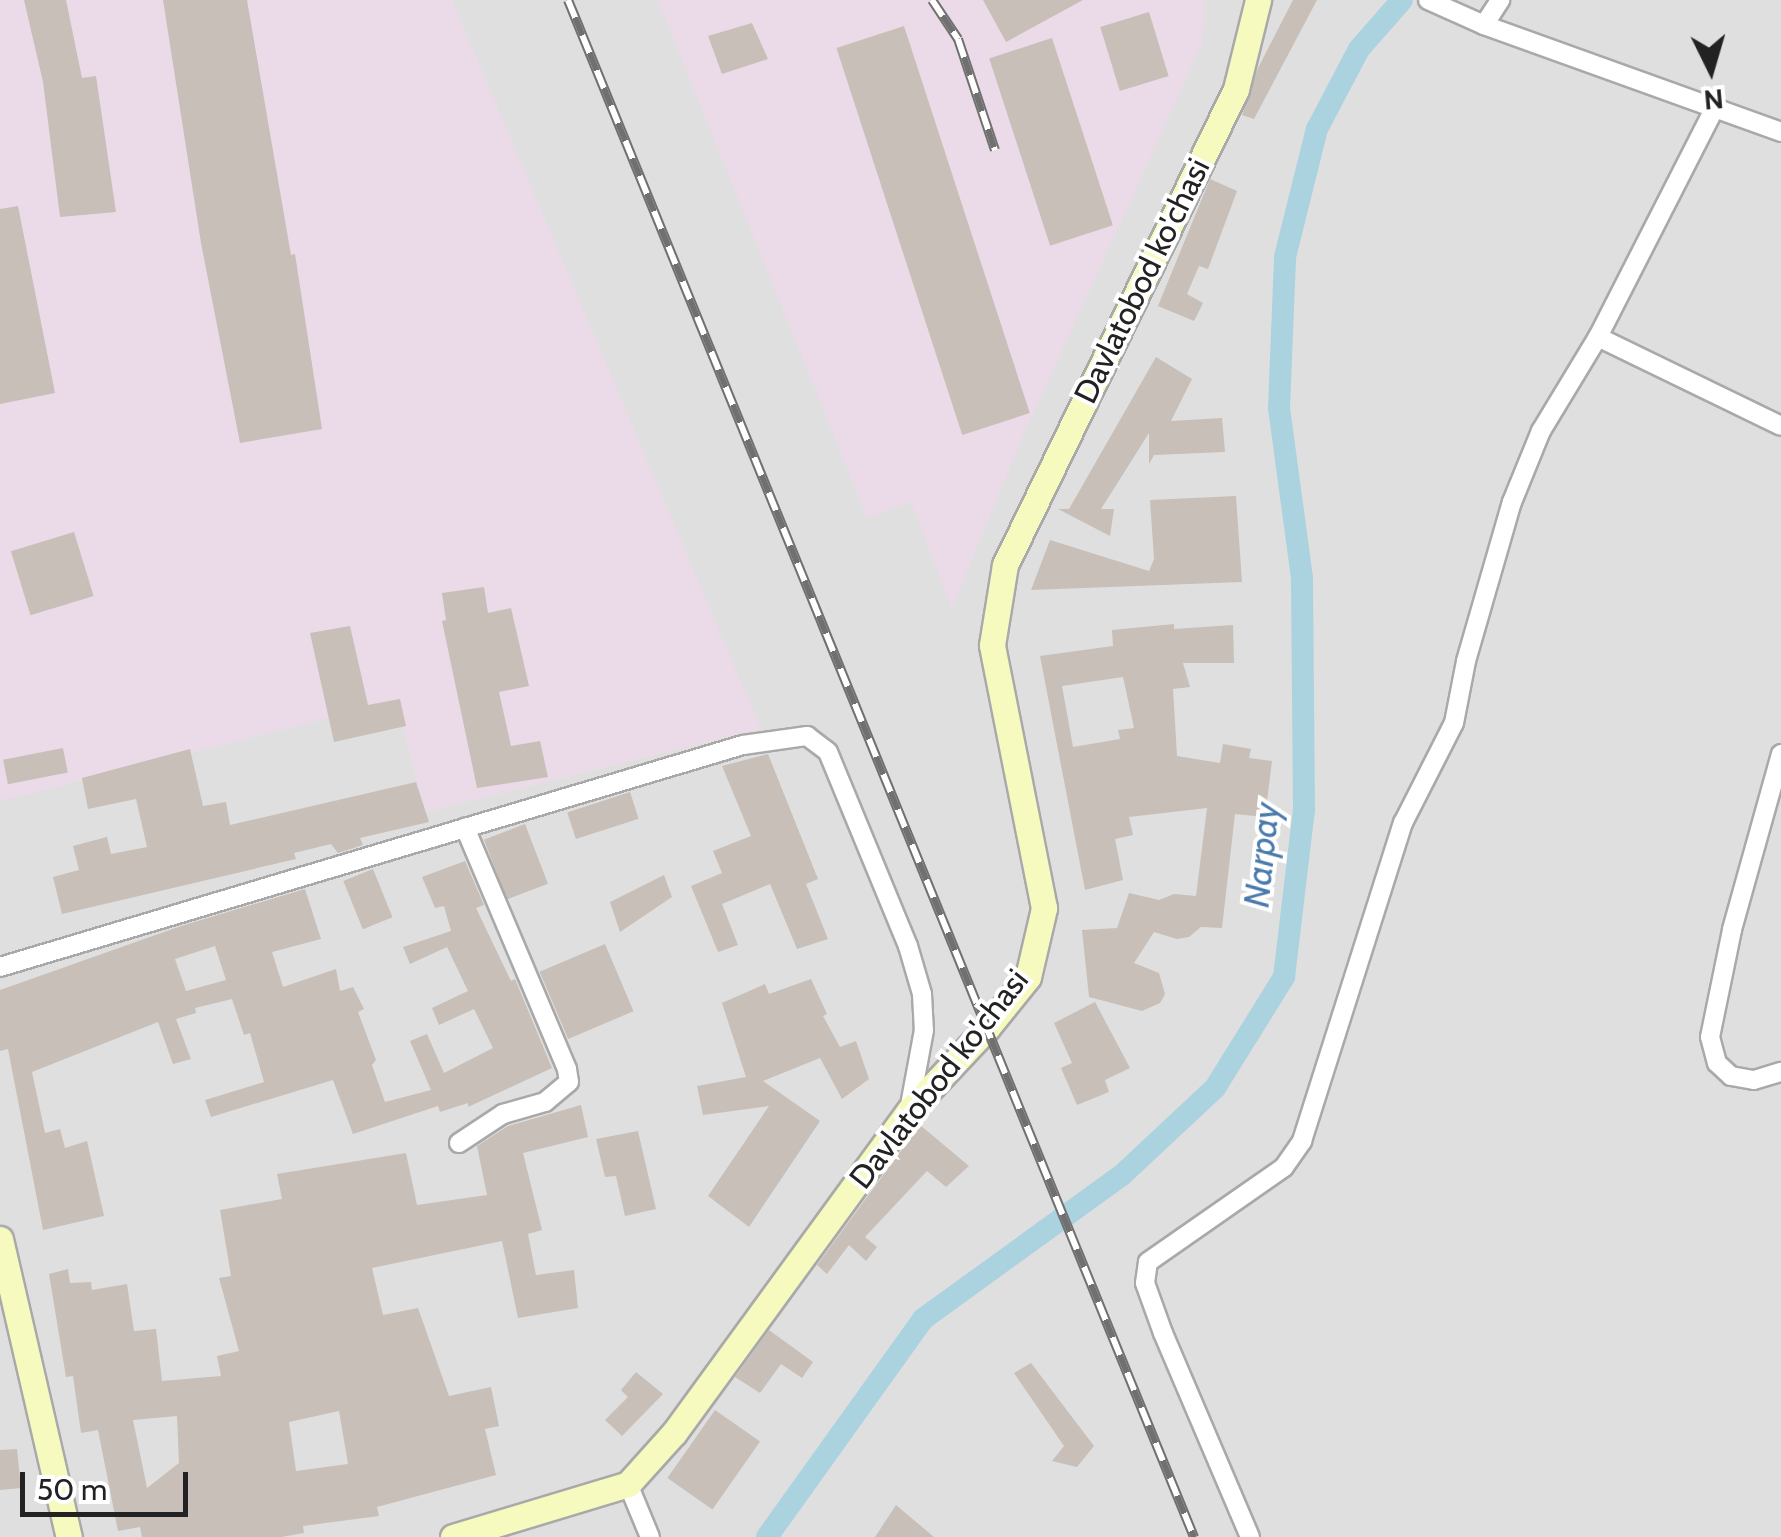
<!DOCTYPE html>
<style>
body{margin:0}
#map{position:relative;width:1781px;height:1537px;overflow:hidden;background:#f2efe9;font-family:Cabin,sans-serif}
div>[style]{position:absolute}
.residential>*{inset:0;background:#e0dfdf;transform-origin:0 0}
.industrial>*{inset:0;background:#ebdbe8}
.canal>*{height:22px;margin:-11px;padding:0 11px;transform-origin:11px;border-radius:11px;background:#aad3df}
.building>*{inset:0;background:#c7bfb8;transform-origin:0 0}
.roads{filter:drop-shadow(2px 0 #a9a9a9) drop-shadow(-2px 0 #a9a9a9) drop-shadow(0 2px #a9a9a9) drop-shadow(0 -2px #a9a9a9)}
.street>*{height:18px;margin:-9px;padding:0 9px;transform-origin:9px;border-radius:9px;background:#fff}
.secondary>*{height:25px;margin:-12.5px;padding:0 12.5px;transform-origin:12.5px;border-radius:12.5px;background:#f7fabf}
.rail>*{height:10px;margin-top:-5px;transform-origin:0;background:repeating-linear-gradient(90deg,#fff 0 19px,#707070 0 38px);box-sizing:border-box;border-block:2px solid #707070}
span{translate:-50% -50%;white-space:nowrap;text-align:center;line-height:1.15;-webkit-text-stroke:8px #fff;paint-order:stroke}
.street-label{font-size:32px;color:#222}
.water-label{font-size:35px;color:#4a7aab;font-style:italic}
.north{position:absolute;left:1661px;top:20px;width:100px;height:100px;-webkit-text-stroke:8px #fff;paint-order:stroke;rotate:175deg;font-size:28px;font-weight:700;line-height:40px;text-align:center;color:#222}
.north::after{content:'';display:block;margin:auto;width:35px;height:45px;background:#222;clip-path:polygon(50% 0,100% 100%,50% 72%,0 100%)}
.scale{position:absolute;left:20px;top:1472px;width:168px;height:45px;box-sizing:border-box;border:5px solid #222;border-top:0;padding-left:12px;font-size:30px;line-height:35px;white-space:nowrap;color:#222;-webkit-text-stroke:8px #fff;paint-order:stroke}
</style>
<div id="map">
<div class="residential">
<i style="left:0;top:0;width:1781px;height:1537px"></i>
</div>
<div class="industrial">
<i style="clip-path:polygon(0 0,452px 0,761px 729px,425px 812px,396px 701px,0 801px)"></i>
<i style="clip-path:polygon(658px 0,1205px 0,1202px 44px,1022px 438px,952px 608px,911px 502px,867px 518px)"></i>
</div>
<div class="canal">
<i style="left:767px;top:1537px;width:268px;rotate:-54.4deg"></i>
<i style="left:923px;top:1319px;width:246px;rotate:-35.9deg"></i>
<i style="left:1122px;top:1175px;width:127px;rotate:-43.1deg"></i>
<i style="left:1215px;top:1088px;width:131px;rotate:-58.1deg"></i>
<i style="left:1284px;top:977px;width:168px;rotate:-83.2deg"></i>
<i style="left:1304px;top:810px;width:232px;rotate:-90.5deg"></i>
<i style="left:1302px;top:578px;width:172px;rotate:-97.7deg"></i>
<i style="left:1279px;top:408px;width:151px;rotate:-87.7deg"></i>
<i style="left:1285px;top:257px;width:132px;rotate:-76deg"></i>
<i style="left:1317px;top:129px;width:90px;rotate:-62.3deg"></i>
<i style="left:1359px;top:49px;width:65px;rotate:-48.7deg"></i>
</div>
<div class="building">
<i style="clip-path:polygon(24px 0,66px 0,82px 78px,96px 76px,116px 212px,60px 217px,43px 82px)"></i>
<i style="clip-path:polygon(163px 0,247px 0,291px 255px,295px 254px,322px 429px,240px 443px,201px 243px)"></i>
<i style="clip-path:polygon(983px 0,1083px 0,1006px 42px)"></i>
<i style="clip-path:polygon(1293px 0,1317px 0,1254px 119px,1242px 115px,1258px 68px)"></i>
<i style="left:1149px;top:12px;width:67px;height:51px;rotate:73deg"></i>
<i style="clip-path:polygon(752px 23px,768px 59px,722px 74px,708px 36px)"></i>
<i style="left:904px;top:26px;width:407px;height:71px;rotate:72deg"></i>
<i style="left:1052px;top:38px;width:197px;height:66px;rotate:72deg"></i>
<i style="clip-path:polygon(1210px 179px,1237px 191px,1208px 269px,1199px 266px,1187px 294px,1203px 303px,1194px 321px,1158px 306px)"></i>
<i style="clip-path:polygon(18px 206px,55px 393px,0 404px,0 209px)"></i>
<i style="clip-path:polygon(1156px 357px,1192px 379px,1171px 421px,1222px 418px,1225px 452px,1154px 455px,1149px 464px,1149px 433px,1101px 509px,1114px 509px,1110px 536px,1058px 509px,1069px 509px)"></i>
<i style="clip-path:polygon(1236px 496px,1242px 582px,1031px 590px,1050px 540px,1149px 571px,1154px 559px,1150px 500px)"></i>
<i style="left:74px;top:532px;width:67px;height:66px;rotate:73deg"></i>
<i style="clip-path:polygon(484px 587px,488px 613px,511px 608px,529px 686px,499px 692px,511px 746px,540px 741px,548px 777px,477px 788px,442px 621px,446px 620px,442px 593px)"></i>
<i style="clip-path:polygon(evenodd,1174px 624px,1174px 629px,1233px 625px,1234px 663px,1183px 663px,1190px 687px,1173px 689px,1177px 756px,1220px 763px,1223px 744px,1251px 749px,1249px 758px,1272px 761px,1265px 817px,1235px 814px,1222px 928px,1201px 927px,1189px 937px,1177px 939px,1154px 932px,1134px 963px,1159px 973px,1165px 994px,1160px 1003px,1142px 1011px,1089px 997px,1082px 930px,1117px 928px,1129px 893px,1159px 900px,1174px 894px,1196px 896px,1207px 808px,1129px 817px,1133px 835px,1115px 839px,1123px 880px,1085px 890px,1040px 656px,1113px 646px,1112px 630px,1174px 624px,1123px 677px,1134px 728px,1118px 730px,1120px 739px,1073px 747px,1062px 686px,1123px 677px)"></i>
<i style="clip-path:polygon(350px 626px,368px 705px,400px 699px,406px 726px,334px 742px,310px 633px)"></i>
<i style="left:63px;top:748px;width:25px;height:61px;rotate:79deg"></i>
<i style="clip-path:polygon(190px 749px,203px 806px,226px 802px,230px 825px,416px 782px,429px 822px,360px 838px,363px 845px,338px 853px,331px 844px,294px 853px,296px 859px,62px 914px,53px 877px,79px 870px,73px 846px,107px 837px,111px 854px,147px 847px,136px 799px,88px 809px,82px 778px)"></i>
<i style="clip-path:polygon(768px 754px,818px 879px,806px 884px,828px 939px,797px 949px,770px 884px,722px 904px,738px 945px,718px 952px,691px 886px,722px 873px,713px 851px,751px 836px,722px 766px)"></i>
<i style="left:630px;top:792px;width:28px;height:66px;rotate:72deg"></i>
<i style="left:525px;top:824px;width:64px;height:44px;rotate:69deg"></i>
<i style="clip-path:polygon(evenodd,465px 861px,484px 905px,476px 908px,511px 981px,515px 979px,552px 1068px,468px 1107px,468px 1103px,440px 1112px,438px 1106px,353px 1134px,333px 1080px,211px 1117px,205px 1100px,264px 1082px,250px 1033px,244px 1035px,232px 999px,195px 1008px,196px 1013px,176px 1019px,191px 1059px,173px 1064px,158px 1022px,32px 1072px,45px 1133px,60px 1129px,65px 1148px,87px 1141px,104px 1216px,43px 1230px,8px 1049px,0 1051px,0 990px,181px 926px,305px 889px,321px 939px,272px 952px,283px 987px,336px 969px,340px 991px,353px 987px,364px 1009px,358px 1012px,376px 1060px,372px 1065px,385px 1102px,431px 1090px,410px 1041px,427px 1034px,444px 1073px,493px 1048px,474px 1009px,439px 1025px,432px 1008px,468px 991px,447px 947px,410px 964px,403px 947px,451px 931px,444px 906px,435px 908px,422px 877px,465px 861px,215px 946px,226px 980px,186px 991px,175px 959px,215px 946px)"></i>
<i style="left:373px;top:869px;width:52px;height:32px;rotate:68deg"></i>
<i style="clip-path:polygon(664px 875px,672px 897px,620px 932px,610px 902px)"></i>
<i style="left:605px;top:944px;width:73px;height:71px;rotate:67deg"></i>
<i style="clip-path:polygon(811px 979px,827px 1014px,823px 1016px,840px 1047px,856px 1041px,869px 1079px,842px 1099px,820px 1058px,763px 1081px,820px 1121px,749px 1227px,708px 1196px,769px 1106px,703px 1115px,697px 1086px,746px 1077px,722px 1003px,765px 984px,769px 994px)"></i>
<i style="clip-path:polygon(1095px 1002px,1130px 1068px,1105px 1080px,1109px 1092px,1077px 1105px,1061px 1068px,1072px 1063px,1054px 1023px)"></i>
<i style="clip-path:polygon(evenodd,581px 1105px,588px 1137px,523px 1153px,542px 1230px,528px 1234px,536px 1275px,574px 1270px,578px 1308px,518px 1318px,502px 1241px,372px 1268px,383px 1315px,418px 1308px,449px 1396px,491px 1387px,499px 1426px,485px 1429px,496px 1475px,377px 1507px,379px 1516px,303px 1526px,304px 1533px,281px 1537px,142px 1537px,140px 1527px,118px 1531px,98px 1430px,81px 1433px,73px 1376px,66px 1377px,49px 1274px,68px 1269px,70px 1283px,91px 1282px,92px 1290px,127px 1284px,134px 1331px,156px 1329px,162px 1381px,221px 1376px,217px 1356px,239px 1351px,219px 1278px,231px 1276px,220px 1210px,282px 1199px,277px 1174px,406px 1153px,417px 1205px,487px 1195px,477px 1146px,508px 1126px,581px 1105px,339px 1411px,348px 1464px,296px 1471px,289px 1422px,339px 1411px,581px 1105px,177px 1416px,179px 1463px,147px 1488px,133px 1420px,177px 1416px)"></i>
<i style="clip-path:polygon(920px 1125px,969px 1166px,946px 1187px,927px 1171px,865px 1237px,877px 1247px,866px 1261px,849px 1245px,827px 1274px,817px 1265px)"></i>
<i style="clip-path:polygon(638px 1131px,656px 1209px,625px 1216px,616px 1176px,605px 1177px,596px 1139px)"></i>
<i style="clip-path:polygon(769px 1330px,813px 1362px,802px 1378px,781px 1364px,760px 1393px,735px 1377px)"></i>
<i style="clip-path:polygon(1031px 1363px,1094px 1446px,1077px 1467px,1052px 1461px,1064px 1446px,1014px 1373px)"></i>
<i style="clip-path:polygon(636px 1372px,663px 1394px,622px 1436px,605px 1420px,628px 1397px,621px 1390px)"></i>
<i style="left:715px;top:1410px;width:55px;height:83px;rotate:35deg"></i>
<i style="clip-path:polygon(17px 1449px,21px 1488px,0 1490px,0 1450px)"></i>
<i style="clip-path:polygon(896px 1505px,934px 1537px,875px 1537px)"></i>
</div>
<div class="roads">
<div class="street">
<i style="left:1428px;top:0;width:61px;rotate:24.1deg"></i>
<i style="left:1484px;top:25px;width:316px;rotate:19.8deg"></i>
<i style="left:1484px;top:25px;width:30px;rotate:-57deg"></i>
<i style="left:1598px;top:337px;width:203px;rotate:25.9deg"></i>
<i style="left:1781px;top:754px;width:183px;rotate:105.6deg"></i>
<i style="left:1732px;top:930px;width:109px;rotate:101.6deg"></i>
<i style="left:1710px;top:1037px;width:27px;rotate:75deg"></i>
<i style="left:1717px;top:1063px;width:19px;rotate:43deg"></i>
<i style="left:1731px;top:1076px;width:23px;rotate:10deg"></i>
<i style="left:1754px;top:1080px;width:28px;rotate:-17deg"></i>
<i style="left:0;top:967px;width:775px;rotate:-16.64deg"></i>
<i style="left:743px;top:745px;width:65px;rotate:-8deg"></i>
<i style="left:807px;top:736px;width:26px;rotate:37deg"></i>
<i style="left:828px;top:752px;width:210px;rotate:67.6deg"></i>
<i style="left:908px;top:946px;width:50px;rotate:73.7deg"></i>
<i style="left:922px;top:994px;width:36px;rotate:87deg"></i>
<i style="left:924px;top:1030px;width:82px;rotate:100.5deg"></i>
<i style="left:459px;top:1143px;width:53px;rotate:-33.4deg"></i>
<i style="left:503px;top:1114px;width:44px;rotate:-15.9deg"></i>
<i style="left:545px;top:1102px;width:31px;rotate:-40deg"></i>
<i style="left:569px;top:1082px;width:13px;rotate:-99deg"></i>
<i style="left:567px;top:1069px;width:262px;rotate:-112.9deg"></i>
<i style="left:628px;top:1484px;width:57px;rotate:67.5deg"></i>
<i style="left:1250px;top:1537px;width:222px;rotate:-113.1deg"></i>
<i style="left:1163px;top:1333px;width:53px;rotate:-109.8deg"></i>
<i style="left:1145px;top:1283px;width:21px;rotate:-82deg"></i>
<i style="left:1148px;top:1262px;width:166px;rotate:-34.9deg"></i>
<i style="left:1284px;top:1167px;width:32px;rotate:-55deg"></i>
<i style="left:1302px;top:1141px;width:334px;rotate:-72.4deg"></i>
<i style="left:1403px;top:823px;width:112px;rotate:-63deg"></i>
<i style="left:1454px;top:723px;width:63px;rotate:-79deg"></i>
<i style="left:1466px;top:661px;width:166px;rotate:-73.9deg"></i>
<i style="left:1512px;top:502px;width:77px;rotate:-67.8deg"></i>
<i style="left:1541px;top:431px;width:110px;rotate:-58.8deg"></i>
<i style="left:1598px;top:337px;width:258px;rotate:-63deg"></i>
</div>
<div class="secondary">
<i style="left:0;top:1239px;width:306px;rotate:77deg"></i>
<i style="left:453px;top:1537px;width:183px;rotate:-16.8deg"></i>
<i style="left:628px;top:1484px;width:69px;rotate:-48deg"></i>
<i style="left:674px;top:1433px;width:399px;rotate:-53.9deg"></i>
<i style="left:909px;top:1111px;width:114px;rotate:-46.8deg"></i>
<i style="left:987px;top:1028px;width:65px;rotate:-51.2deg"></i>
<i style="left:1028px;top:977px;width:71px;rotate:-76.9deg"></i>
<i style="left:1044px;top:908px;width:268px;rotate:-101.2deg"></i>
<i style="left:992px;top:645px;width:81px;rotate:-80.8deg"></i>
<i style="left:1005px;top:565px;width:529px;rotate:-64.11deg"></i>
<i style="left:1236px;top:89px;width:92px;rotate:-76.1deg"></i>
</div>
</div>
<div class="rail">
<i style="left:568px;top:0;width:1660px;rotate:67.84deg"></i>
<i style="left:932px;top:0;width:47px;rotate:56.3deg"></i>
<i style="left:958px;top:39px;width:117px;rotate:71.6deg"></i>
</div>
<div class="street-label">
<span style="left:1142px;top:281px;rotate:-64deg">Davlatobod ko'chasi</span>
<span style="left:939px;top:1079px;rotate:-52deg">Davlatobod ko'chasi</span>
</div>
<div class="water-label">
<span style="left:1262px;top:855px;rotate:-84deg">Narpay</span>
</div>
<div class="north">N</div>
<div class="scale">50 m</div>
</div>
